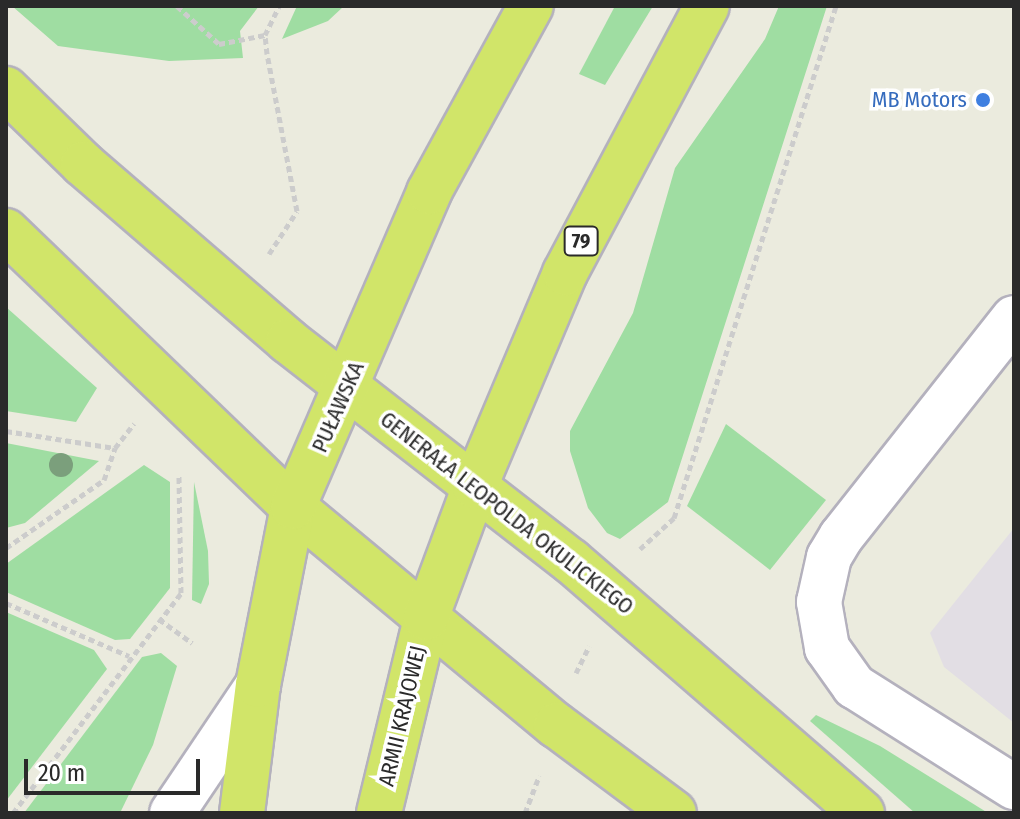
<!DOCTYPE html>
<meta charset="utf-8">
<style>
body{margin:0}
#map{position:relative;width:1020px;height:819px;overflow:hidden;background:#ebebde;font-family:"Fira Sans Condensed",sans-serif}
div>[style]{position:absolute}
.industrial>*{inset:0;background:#e2dee4}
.green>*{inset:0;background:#9fdda2}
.path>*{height:5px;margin-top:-2.5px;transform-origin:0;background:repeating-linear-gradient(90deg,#ccc 0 6px,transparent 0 10px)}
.roads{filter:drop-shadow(2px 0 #b4b1bd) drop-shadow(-2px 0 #b4b1bd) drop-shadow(0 2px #b4b1bd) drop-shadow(0 -2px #b4b1bd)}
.minor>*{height:44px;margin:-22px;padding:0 22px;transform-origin:22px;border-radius:22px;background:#fff}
.major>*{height:44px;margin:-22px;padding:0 22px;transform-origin:22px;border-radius:22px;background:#d1e569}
.trees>*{width:24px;height:24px;margin:-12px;border-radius:50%;background:#7b9f7c}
.dots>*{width:22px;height:22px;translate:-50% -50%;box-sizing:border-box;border:4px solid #fff;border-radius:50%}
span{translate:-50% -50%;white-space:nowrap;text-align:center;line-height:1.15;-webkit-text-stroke:7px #fff;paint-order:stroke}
.shield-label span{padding:2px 6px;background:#fff;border:2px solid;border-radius:6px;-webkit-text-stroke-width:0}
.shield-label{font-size:20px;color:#2a2a2a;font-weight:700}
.shop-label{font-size:22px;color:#366cbe}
.right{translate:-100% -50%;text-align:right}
.street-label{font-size:22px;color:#2a2a2a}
.frame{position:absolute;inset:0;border:8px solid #2a2a2a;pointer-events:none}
.scale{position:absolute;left:24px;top:759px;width:176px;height:36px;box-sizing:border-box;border:4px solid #2a2a2a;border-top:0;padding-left:10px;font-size:24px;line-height:28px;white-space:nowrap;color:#2a2a2a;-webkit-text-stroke:6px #fff;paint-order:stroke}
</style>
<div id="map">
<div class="industrial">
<i style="clip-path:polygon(1014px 528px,1014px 723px,944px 667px,930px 633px)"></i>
</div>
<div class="green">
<i style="clip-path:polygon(12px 6px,259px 6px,240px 31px,243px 58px,169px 61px,58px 46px)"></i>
<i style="clip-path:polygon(297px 6px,344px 6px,328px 21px,282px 39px)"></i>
<i style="clip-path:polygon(615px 6px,653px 6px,605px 85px,579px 74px)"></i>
<i style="clip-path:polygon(779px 6px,827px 6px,668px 502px,620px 539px,607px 533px,588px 508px,570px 451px,570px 431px,633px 313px,675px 168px,765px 39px)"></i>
<i style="clip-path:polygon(6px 307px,97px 388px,76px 422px,6px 411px)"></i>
<i style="clip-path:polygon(726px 424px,826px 500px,770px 570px,687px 506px)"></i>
<i style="clip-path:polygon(6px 443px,99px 461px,25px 523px,6px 528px)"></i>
<i style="clip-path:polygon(144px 465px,170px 482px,170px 588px,130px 639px,115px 640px,6px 592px,6px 564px)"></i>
<i style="clip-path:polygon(194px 482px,208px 551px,209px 584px,201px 604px,192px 600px)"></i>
<i style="clip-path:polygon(6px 612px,94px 650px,107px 669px,6px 801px)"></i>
<i style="clip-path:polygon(161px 653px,177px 666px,153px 745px,120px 813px,24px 813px,142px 657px)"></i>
<i style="clip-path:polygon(816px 715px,880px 746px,988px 813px,915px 813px,810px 721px)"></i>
</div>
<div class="path">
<i style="left:177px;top:6px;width:57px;rotate:42.1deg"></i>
<i style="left:219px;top:44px;width:47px;rotate:-11.1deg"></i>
<i style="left:269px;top:254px;width:51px;rotate:-56.9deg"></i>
<i style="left:297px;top:211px;width:160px;rotate:-100.8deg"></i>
<i style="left:267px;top:54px;width:19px;rotate:-96deg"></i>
<i style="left:265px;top:35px;width:32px;rotate:-64deg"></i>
<i style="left:6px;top:431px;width:110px;rotate:8.9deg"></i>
<i style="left:6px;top:548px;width:119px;rotate:-34.8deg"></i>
<i style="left:104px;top:480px;width:34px;rotate:-71deg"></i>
<i style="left:115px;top:448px;width:31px;rotate:-52deg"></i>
<i style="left:640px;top:549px;width:46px;rotate:-42.4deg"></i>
<i style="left:674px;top:518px;width:537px;rotate:-72.44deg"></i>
<i style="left:6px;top:603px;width:134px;rotate:23.3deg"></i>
<i style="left:159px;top:619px;width:41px;rotate:36deg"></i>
<i style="left:576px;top:673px;width:30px;rotate:-64deg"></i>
<i style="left:13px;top:813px;width:277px;rotate:-52.6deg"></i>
<i style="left:181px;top:593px;width:119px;rotate:-91deg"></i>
<i style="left:525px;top:813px;width:40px;rotate:-69deg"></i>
<i style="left:563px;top:813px;width:2px;rotate:-90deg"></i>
</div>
<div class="roads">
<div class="minor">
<i style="left:1014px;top:318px;width:279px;rotate:128.3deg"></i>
<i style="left:841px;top:537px;width:23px;rotate:121deg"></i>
<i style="left:829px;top:557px;width:46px;rotate:102.5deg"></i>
<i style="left:819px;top:602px;width:47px;rotate:80.1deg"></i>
<i style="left:827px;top:648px;width:47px;rotate:54.6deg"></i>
<i style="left:854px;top:686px;width:189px;rotate:32.3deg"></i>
<i style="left:172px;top:813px;width:154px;rotate:-56.1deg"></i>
</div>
<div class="major">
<i style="left:6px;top:89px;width:107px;rotate:44.2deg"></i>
<i style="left:83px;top:164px;width:271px;rotate:40.8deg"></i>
<i style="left:288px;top:341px;width:358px;rotate:37.9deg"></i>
<i style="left:571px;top:561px;width:385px;rotate:40.9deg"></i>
<i style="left:6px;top:231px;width:398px;rotate:43.9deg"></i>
<i style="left:293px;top:507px;width:342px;rotate:39.7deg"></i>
<i style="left:556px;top:725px;width:147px;rotate:36.7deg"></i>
<i style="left:242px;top:813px;width:129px;rotate:-82.9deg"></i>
<i style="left:258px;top:685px;width:181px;rotate:-78.9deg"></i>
<i style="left:293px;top:507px;width:343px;rotate:-66.6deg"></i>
<i style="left:429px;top:192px;width:212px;rotate:-61.3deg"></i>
<i style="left:379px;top:813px;width:201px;rotate:-76.4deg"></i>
<i style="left:426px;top:618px;width:141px;rotate:-69.6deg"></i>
<i style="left:475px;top:486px;width:231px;rotate:-67.1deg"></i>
<i style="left:565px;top:273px;width:302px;rotate:-62deg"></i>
</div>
</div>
<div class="trees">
<i style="left:61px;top:465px"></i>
</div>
<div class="dots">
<i style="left:983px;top:100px;background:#3f7fe0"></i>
</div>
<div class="shield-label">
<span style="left:581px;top:241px">79</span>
</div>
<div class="shop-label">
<span class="right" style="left:967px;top:100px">MB Motors</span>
</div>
<div class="street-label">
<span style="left:338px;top:407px;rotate:-66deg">PUŁAWSKA</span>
<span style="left:507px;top:513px;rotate:38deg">GENERAŁA LEOPOLDA OKULICKIEGO</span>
<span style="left:402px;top:716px;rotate:-77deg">ARMII KRAJOWEJ</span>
</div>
<div class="frame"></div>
<div class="scale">20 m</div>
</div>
